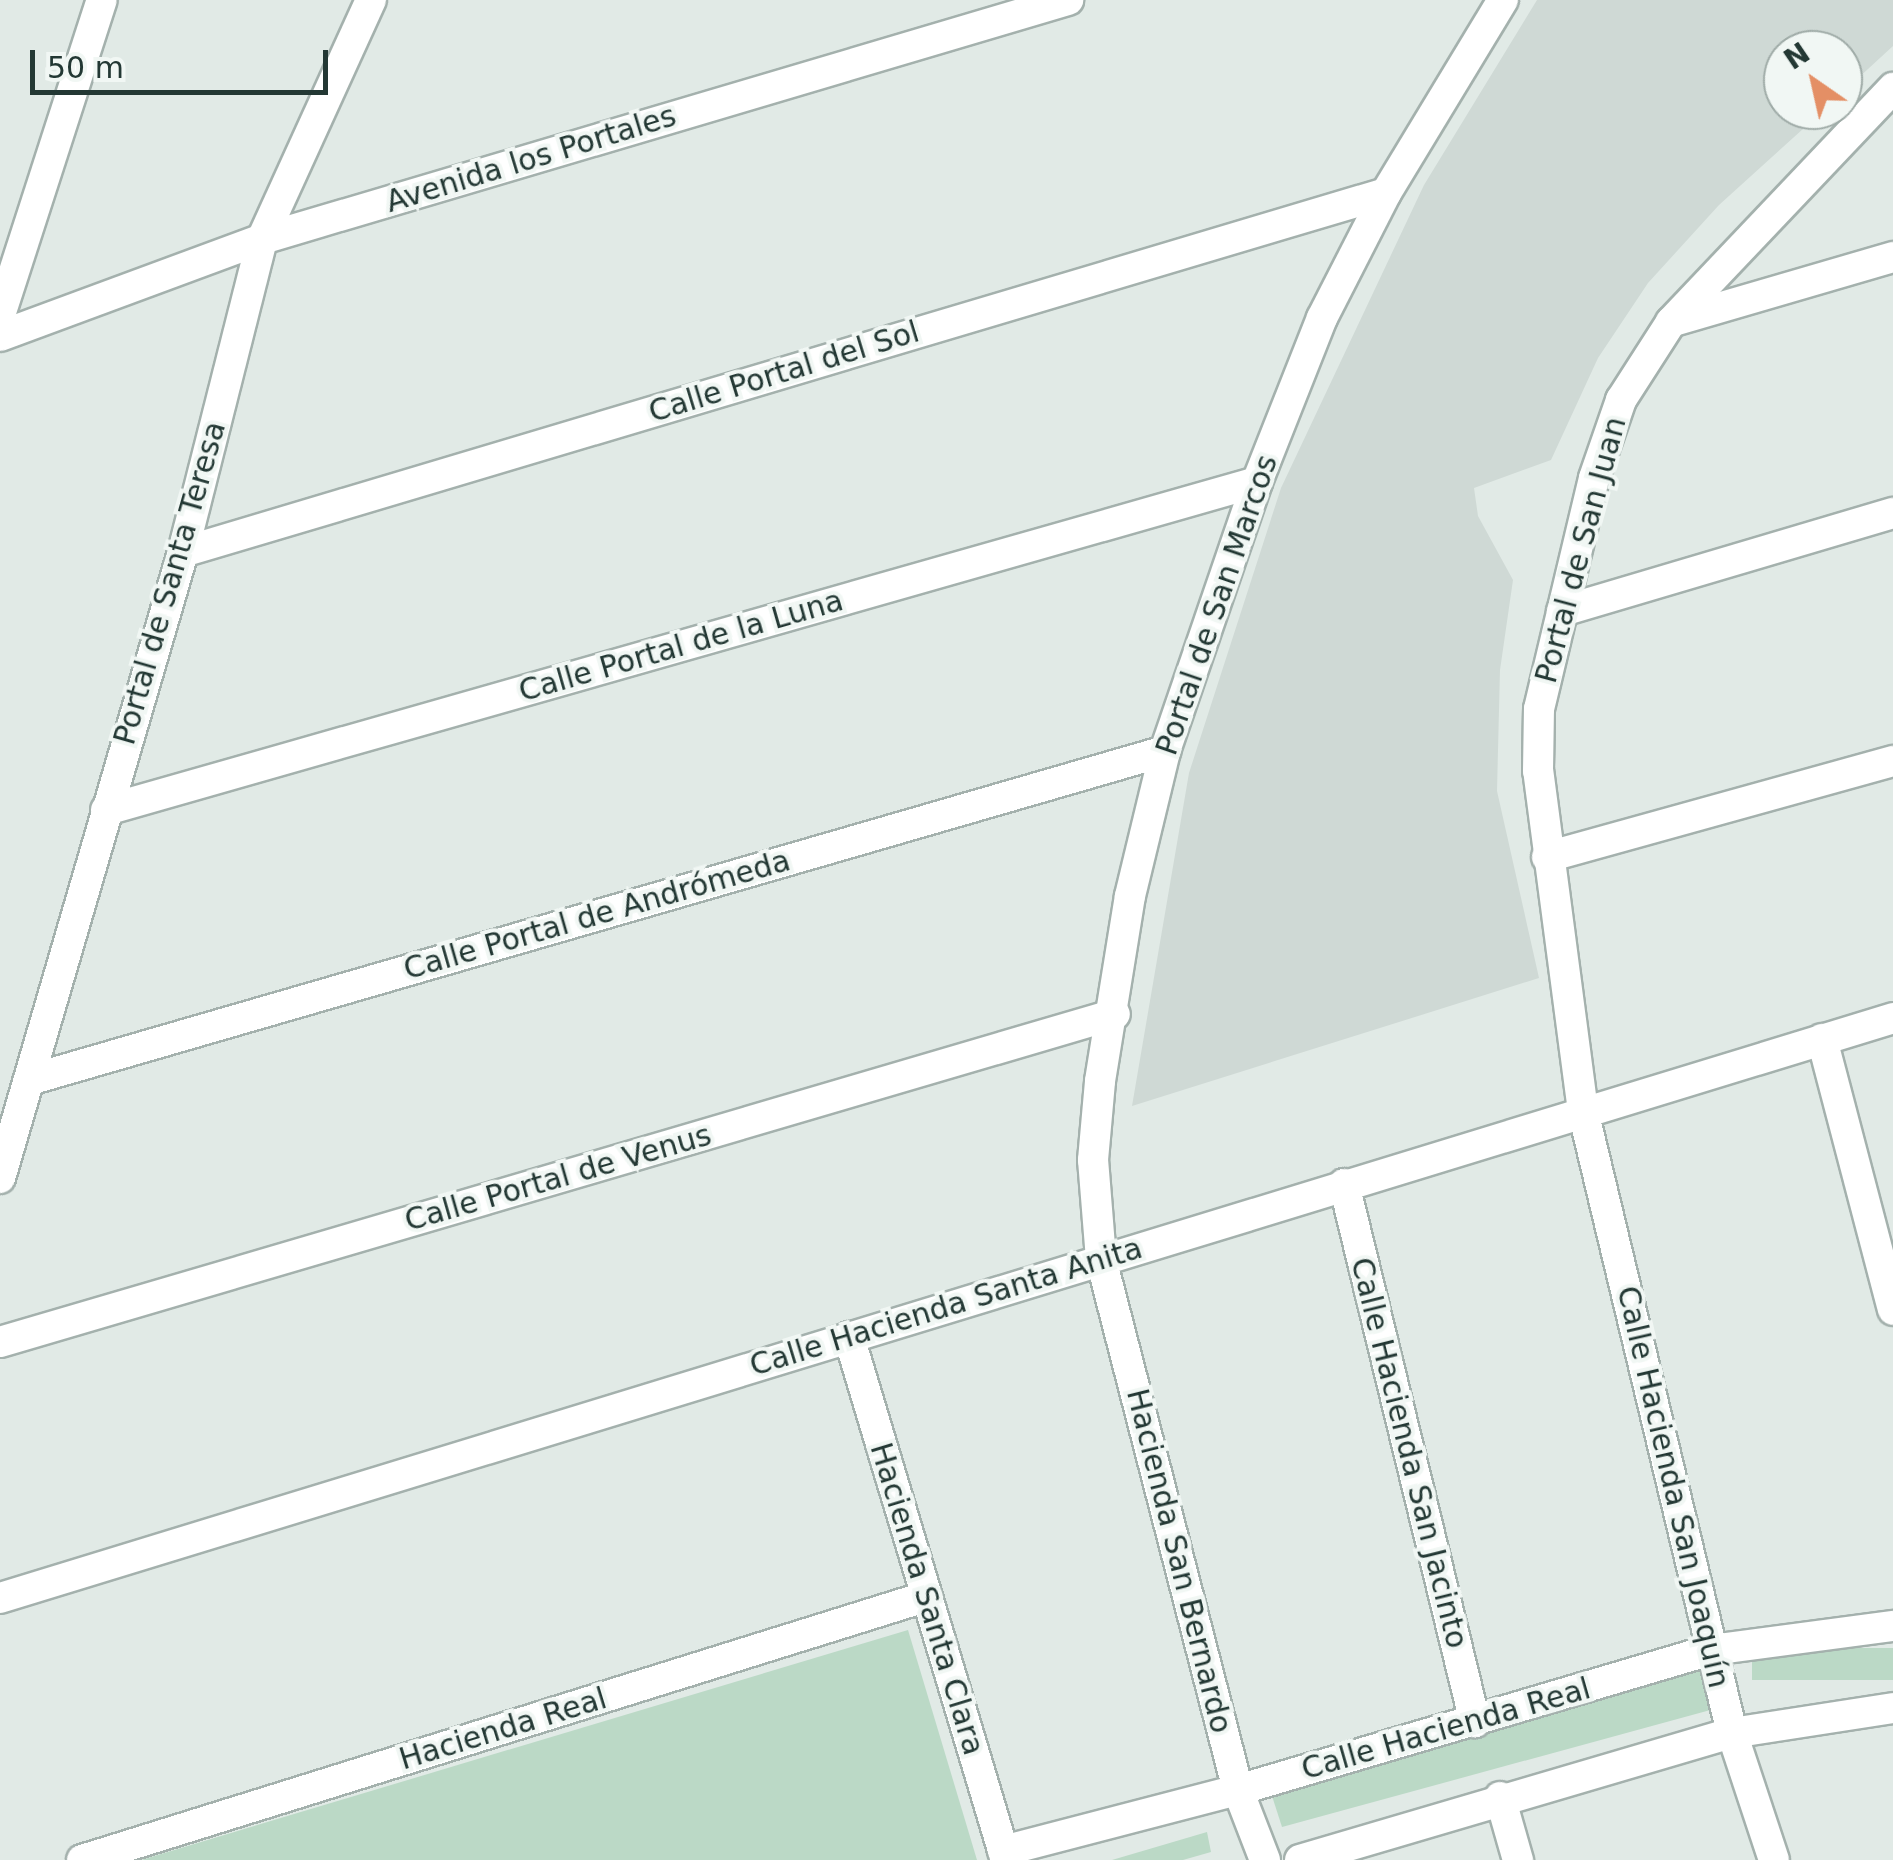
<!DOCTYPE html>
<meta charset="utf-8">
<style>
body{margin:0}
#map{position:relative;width:1893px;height:1860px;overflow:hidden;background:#e1eae6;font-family:"DejaVu Sans",sans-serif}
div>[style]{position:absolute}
.built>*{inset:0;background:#cfd9d5}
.green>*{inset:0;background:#bbd9c6;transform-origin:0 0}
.roads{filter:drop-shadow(2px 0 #a4b1ad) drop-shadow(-2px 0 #a4b1ad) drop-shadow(0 2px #a4b1ad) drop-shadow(0 -2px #a4b1ad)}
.minor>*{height:30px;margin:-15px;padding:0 15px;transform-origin:15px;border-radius:15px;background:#fff}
span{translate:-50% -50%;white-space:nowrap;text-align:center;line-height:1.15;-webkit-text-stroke:8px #f1f7f4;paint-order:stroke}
.street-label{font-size:30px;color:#233834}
.north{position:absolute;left:1763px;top:30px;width:100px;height:100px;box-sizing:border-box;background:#f1f7f4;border:2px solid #9faba7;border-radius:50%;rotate:326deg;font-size:28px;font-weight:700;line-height:40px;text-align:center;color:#233834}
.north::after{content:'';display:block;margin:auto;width:35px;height:45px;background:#e48f65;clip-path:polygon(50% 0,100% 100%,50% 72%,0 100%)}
.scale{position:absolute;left:30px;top:50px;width:298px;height:45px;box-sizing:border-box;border:5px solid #233834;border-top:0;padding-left:12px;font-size:30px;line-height:35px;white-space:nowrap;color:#233834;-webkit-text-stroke:8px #f1f7f4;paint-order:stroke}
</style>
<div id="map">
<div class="built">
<i style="clip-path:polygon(1537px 0,1893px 0,1893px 46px,1843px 92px,1843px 50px,1783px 50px,1783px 110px,1824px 110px,1719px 205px,1648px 283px,1598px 358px,1551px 460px,1474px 488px,1478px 516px,1513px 580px,1500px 670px,1497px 791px,1539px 978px,1132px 1106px,1189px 773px,1281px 488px,1424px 185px)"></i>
</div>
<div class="green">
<i style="clip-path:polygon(908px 1630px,977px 1860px,141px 1860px)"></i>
<i style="left:1893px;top:1648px;width:32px;height:141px;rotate:90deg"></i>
<i style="clip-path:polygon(1703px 1669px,1714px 1709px,1282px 1827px,1272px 1796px)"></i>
<i style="clip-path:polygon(1207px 1832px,1211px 1852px,1183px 1860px,1112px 1860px)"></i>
</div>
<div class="roads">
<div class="minor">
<i style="left:0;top:315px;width:331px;rotate:-72.1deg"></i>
<i style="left:1674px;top:321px;width:228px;rotate:-16.3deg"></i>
<i style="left:0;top:336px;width:279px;rotate:-20.3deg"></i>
<i style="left:262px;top:239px;width:841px;rotate:-16.52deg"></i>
<i style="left:183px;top:552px;width:1255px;rotate:-16.62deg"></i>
<i style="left:1562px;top:611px;width:345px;rotate:-16.5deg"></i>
<i style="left:106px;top:810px;width:1197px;rotate:-15.91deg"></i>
<i style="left:1547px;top:857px;width:359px;rotate:-15.5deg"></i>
<i style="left:1822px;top:1039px;width:280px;rotate:75.3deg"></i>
<i style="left:29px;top:1080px;width:1183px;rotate:-16.15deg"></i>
<i style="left:0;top:1178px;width:652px;rotate:-73.7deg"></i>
<i style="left:183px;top:552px;width:323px;rotate:-75.8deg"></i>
<i style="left:262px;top:239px;width:263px;rotate:-65.5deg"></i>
<i style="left:1344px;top:1184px;width:554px;rotate:76.32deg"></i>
<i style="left:849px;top:1337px;width:546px;rotate:73.29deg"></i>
<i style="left:0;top:1342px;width:1162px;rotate:-16.39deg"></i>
<i style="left:0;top:1598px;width:1980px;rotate:-17.03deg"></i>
<i style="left:1500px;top:1797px;width:66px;rotate:74.1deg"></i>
<i style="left:1003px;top:1851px;width:243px;rotate:-14.6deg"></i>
<i style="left:1238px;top:1790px;width:494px;rotate:-16.5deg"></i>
<i style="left:1712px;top:1650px;width:183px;rotate:-7.6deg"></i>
<i style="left:82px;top:1860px;width:883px;rotate:-17.33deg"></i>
<i style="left:1265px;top:1860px;width:75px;rotate:-111.1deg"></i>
<i style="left:1238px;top:1790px;width:548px;rotate:-104.47deg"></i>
<i style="left:1101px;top:1259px;width:99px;rotate:-94.6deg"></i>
<i style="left:1093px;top:1160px;width:79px;rotate:-84.9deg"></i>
<i style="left:1100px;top:1081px;width:187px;rotate:-80.8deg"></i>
<i style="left:1130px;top:896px;width:149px;rotate:-76.4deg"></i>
<i style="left:1165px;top:751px;width:284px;rotate:-71.1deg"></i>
<i style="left:1257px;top:482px;width:176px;rotate:-68.4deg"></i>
<i style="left:1322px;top:318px;width:140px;rotate:-62.9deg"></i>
<i style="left:1386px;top:193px;width:226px;rotate:-58.8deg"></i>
<i style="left:1300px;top:1860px;width:450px;rotate:-16.4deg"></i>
<i style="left:1732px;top:1733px;width:163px;rotate:-8.8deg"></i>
<i style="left:1774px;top:1860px;width:134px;rotate:-108.3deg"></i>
<i style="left:1732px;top:1733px;width:640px;rotate:-103.47deg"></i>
<i style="left:1583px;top:1111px;width:343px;rotate:-97.5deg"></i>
<i style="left:1538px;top:771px;width:62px;rotate:-89.1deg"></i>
<i style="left:1539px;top:709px;width:237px;rotate:-76.6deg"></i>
<i style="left:1594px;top:478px;width:83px;rotate:-70.9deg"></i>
<i style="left:1621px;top:400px;width:93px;rotate:-57.3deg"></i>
<i style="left:1671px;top:322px;width:323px;rotate:-46.5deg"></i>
</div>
</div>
<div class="street-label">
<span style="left:531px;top:159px;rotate:-17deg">Avenida los Portales</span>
<span style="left:784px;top:372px;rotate:-17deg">Calle Portal del Sol</span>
<span style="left:1581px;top:550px;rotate:-75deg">Portal de San Juan</span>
<span style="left:170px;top:583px;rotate:-74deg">Portal de Santa Teresa</span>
<span style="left:1217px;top:605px;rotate:-71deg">Portal de San Marcos</span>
<span style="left:681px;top:646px;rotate:-16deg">Calle Portal de la Luna</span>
<span style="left:597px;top:915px;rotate:-16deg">Calle Portal de Andrómeda</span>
<span style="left:558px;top:1178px;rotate:-16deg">Calle Portal de Venus</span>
<span style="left:946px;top:1307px;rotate:-17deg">Calle Hacienda Santa Anita</span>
<span style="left:1409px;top:1453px;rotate:76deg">Calle Hacienda San Jacinto</span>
<span style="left:1673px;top:1487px;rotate:77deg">Calle Hacienda San Joaquín</span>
<span style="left:1179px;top:1561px;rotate:76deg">Hacienda San Bernardo</span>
<span style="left:927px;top:1599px;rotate:73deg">Hacienda Santa Clara</span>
<span style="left:503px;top:1729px;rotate:-17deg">Hacienda Real</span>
<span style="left:1446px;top:1729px;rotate:-16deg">Calle Hacienda Real</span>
</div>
<div class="north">N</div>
<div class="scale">50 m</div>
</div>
